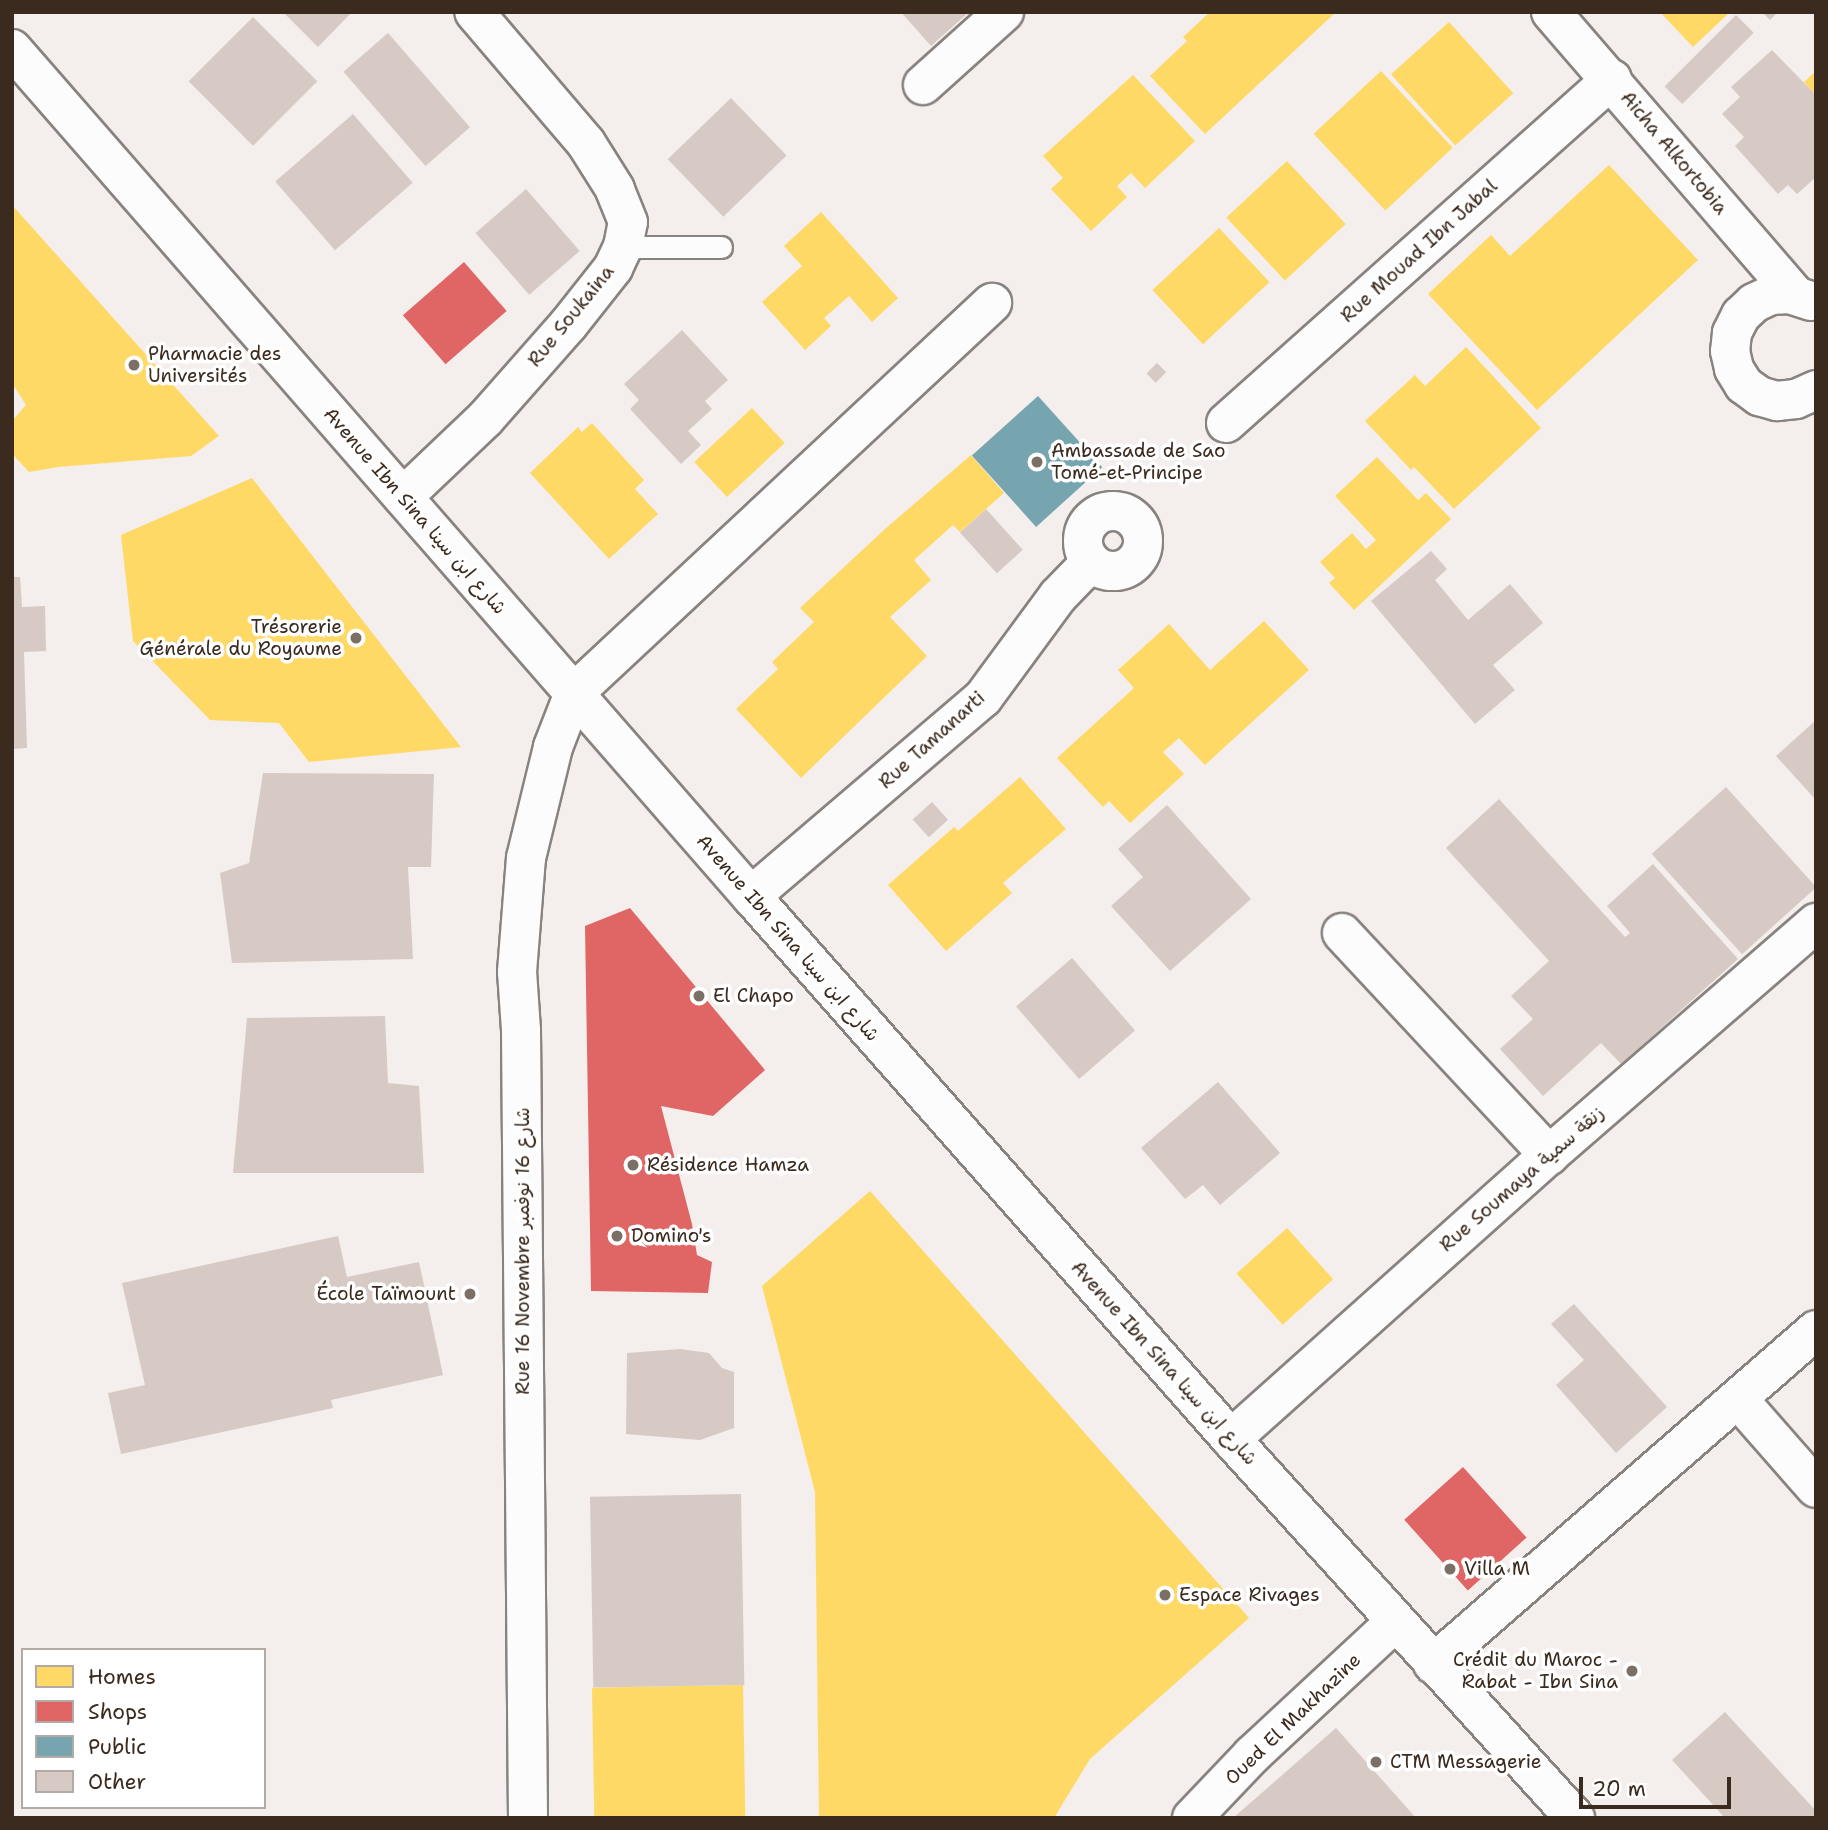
<!DOCTYPE html>
<meta charset="utf-8">
<style>
body{margin:0}
#map{position:relative;width:1828px;height:1830px;overflow:hidden;background:#f4eeec;font-family:"Shantell Sans","Playpen Sans Arabic",sans-serif}
div>[style]{position:absolute}
.homes>*{inset:0;background:#ffd966;transform-origin:0 0}
.shops>*{inset:0;background:#e06666;transform-origin:0 0}
.public>*{inset:0;background:#76a5af;transform-origin:0 0}
.building>*{inset:0;background:#d7cac5;transform-origin:0 0}
.roads{filter:drop-shadow(2px 0 #898380) drop-shadow(-2px 0 #898380) drop-shadow(0 2px #898380) drop-shadow(0 -2px #898380)}
.lane>*{height:21px;margin:-10.5px;padding:0 10.5px;transform-origin:10.5px;border-radius:10.5px;background:#fdfcfc}
.street>*{height:38px;margin:-19px;padding:0 19px;transform-origin:19px;border-radius:19px;background:#fdfcfc}
.street>.ring{margin:-19px;padding:0;box-sizing:content-box;background:none;border:38px solid #fdfcfc;border-radius:50%}
.secondary>*{height:38px;margin:-19px;padding:0 19px;transform-origin:19px;border-radius:19px;background:#fdfcfc}
.dots>*{width:19px;height:19px;translate:-50% -50%;box-sizing:border-box;border:4px solid #fff;border-radius:50%}
span{translate:-50% -50%;white-space:nowrap;text-align:center;line-height:1.15;-webkit-text-stroke:7px #fff;paint-order:stroke}
.street-label{font-size:19px;color:#3b2a1e}
.poi-label{font-size:19px;color:#3b2a1e}
.left{translate:0 -50%;text-align:left}
.right{translate:-100% -50%;text-align:right}
.frame{position:absolute;inset:0;border:14px solid #3b2a1e;pointer-events:none}
.legend{position:absolute;left:21px;top:1648px;width:245px;height:161px;box-sizing:border-box;background:#fff;border:2px solid #b1aaa5;margin:0;padding:9px 12px;list-style:none;font-size:21px;color:#3b2a1e}
.legend li{display:flex;align-items:center;gap:14px;height:35px}
.legend b{width:35px;border:2px solid #b1aaa5}
.scale{position:absolute;left:1579px;top:1777px;width:152px;height:32px;box-sizing:border-box;border:4px solid #3b2a1e;border-top:0;padding-left:9px;font-size:21px;line-height:24px;white-space:nowrap;color:#3b2a1e;-webkit-text-stroke:5px #fff;paint-order:stroke}
</style>
<div id="map">
<div class="homes">
<i style="clip-path:polygon(1210px 12px,1336px 12px,1205px 134px,1150px 76px,1187px 41px,1183px 37px)"></i>
<i style="clip-path:polygon(1660px 12px,1730px 12px,1693px 47px)"></i>
<i style="left:1449px;top:22px;width:96px;height:78px;rotate:48deg"></i>
<i style="left:1381px;top:71px;width:105px;height:92px;rotate:47deg"></i>
<i style="clip-path:polygon(1816px 71px,1816px 95px,1804px 82px)"></i>
<i style="clip-path:polygon(1133px 75px,1195px 141px,1145px 188px,1131px 173px,1117px 186px,1127px 197px,1091px 231px,1051px 189px,1063px 178px,1043px 156px)"></i>
<i style="left:1287px;top:161px;width:86px;height:83px;rotate:47deg"></i>
<i style="clip-path:polygon(1609px 165px,1698px 260px,1537px 410px,1428px 294px,1491px 235px,1510px 256px)"></i>
<i style="clip-path:polygon(12px 205px,219px 436px,191px 456px,58px 467px,29px 472px,17px 459px,12px 453px,12px 421px,26px 405px,12px 383px)"></i>
<i style="clip-path:polygon(821px 212px,898px 298px,872px 322px,849px 296px,824px 318px,831px 326px,805px 350px,762px 302px,802px 266px,784px 246px)"></i>
<i style="left:1219px;top:228px;width:74px;height:91px;rotate:47deg"></i>
<i style="clip-path:polygon(1466px 347px,1541px 428px,1454px 509px,1414px 467px,1411px 470px,1365px 421px,1415px 375px,1425px 386px)"></i>
<i style="left:752px;top:408px;width:48px;height:79px;rotate:47deg"></i>
<i style="clip-path:polygon(592px 423px,644px 480px,635px 489px,658px 514px,609px 559px,530px 473px,578px 427px,582px 432px)"></i>
<i style="clip-path:polygon(971px 455px,1004px 493px,960px 532px,953px 525px,914px 560px,931px 580px,890px 617px,927px 656px,801px 778px,736px 709px,778px 669px,772px 662px,814px 622px,800px 608px,885px 529px)"></i>
<i style="clip-path:polygon(1377px 457px,1418px 500px,1426px 493px,1451px 519px,1354px 610px,1329px 583px,1335px 578px,1320px 562px,1352px 533px,1366px 549px,1376px 540px,1335px 496px)"></i>
<i style="clip-path:polygon(252px 478px,461px 747px,309px 762px,279px 723px,210px 720px,133px 641px,121px 535px)"></i>
<i style="clip-path:polygon(1264px 621px,1309px 670px,1205px 765px,1179px 738px,1163px 752px,1184px 774px,1130px 823px,1109px 801px,1103px 807px,1057px 758px,1134px 688px,1118px 670px,1169px 624px,1210px 670px)"></i>
<i style="clip-path:polygon(1020px 777px,1066px 829px,1003px 883px,1012px 893px,946px 951px,888px 885px,954px 827px,958px 831px)"></i>
<i style="clip-path:polygon(870px 1191px,1249px 1618px,1090px 1759px,1054px 1818px,819px 1818px,815px 1492px,762px 1286px)"></i>
<i style="left:1287px;top:1228px;width:69px;height:68px;rotate:48deg"></i>
<i style="left:743px;top:1685px;width:133px;height:151px;rotate:89deg"></i>
</div>
<div class="shops">
<i style="left:464px;top:262px;width:65px;height:81px;rotate:49deg"></i>
<i style="clip-path:polygon(630px 908px,765px 1070px,713px 1116px,661px 1106px,692px 1224px,697px 1255px,712px 1262px,708px 1293px,591px 1291px,585px 926px)"></i>
<i style="left:1463px;top:1467px;width:95px;height:79px;rotate:48deg"></i>
</div>
<div class="public">
<i style="left:1038px;top:396px;width:96px;height:89px;rotate:48deg"></i>
</div>
<div class="building">
<i style="clip-path:polygon(283px 12px,352px 12px,318px 47px)"></i>
<i style="clip-path:polygon(901px 12px,969px 12px,931px 46px)"></i>
<i style="clip-path:polygon(1762px 12px,1778px 12px,1770px 20px)"></i>
<i style="left:1736px;top:15px;width:25px;height:101px;rotate:45deg"></i>
<i style="left:253px;top:17px;width:91px;height:91px;rotate:45deg"></i>
<i style="left:388px;top:33px;width:125px;height:59px;rotate:49deg"></i>
<i style="clip-path:polygon(1772px 50px,1816px 95px,1816px 177px,1797px 194px,1788px 185px,1778px 194px,1735px 146px,1744px 137px,1722px 114px,1740px 97px,1731px 87px)"></i>
<i style="left:731px;top:98px;width:80px;height:88px;rotate:46deg"></i>
<i style="left:353px;top:114px;width:91px;height:103px;rotate:49deg"></i>
<i style="left:526px;top:189px;width:82px;height:67px;rotate:49deg"></i>
<i style="clip-path:polygon(682px 330px,728px 380px,705px 401px,712px 409px,688px 431px,701px 445px,681px 464px,630px 409px,639px 400px,624px 384px)"></i>
<i style="left:1157px;top:363px;width:13px;height:15px;rotate:45deg"></i>
<i style="left:986px;top:509px;width:55px;height:35px;rotate:48deg"></i>
<i style="clip-path:polygon(1431px 551px,1447px 569px,1435px 580px,1468px 620px,1510px 584px,1543px 623px,1493px 665px,1515px 690px,1475px 724px,1371px 601px)"></i>
<i style="clip-path:polygon(12px 577px,20px 577px,22px 607px,45px 606px,46px 651px,24px 652px,27px 748px,12px 749px)"></i>
<i style="clip-path:polygon(1816px 720px,1816px 800px,1776px 756px)"></i>
<i style="clip-path:polygon(263px 773px,434px 774px,431px 867px,408px 867px,413px 959px,232px 963px,220px 873px,249px 863px)"></i>
<i style="left:1726px;top:787px;width:135px;height:100px;rotate:48deg"></i>
<i style="clip-path:polygon(1499px 799px,1625px 937px,1630px 933px,1607px 906px,1653px 864px,1738px 959px,1621px 1064px,1601px 1043px,1543px 1096px,1500px 1049px,1533px 1019px,1511px 996px,1549px 961px,1446px 848px)"></i>
<i style="left:932px;top:802px;width:24px;height:26px;rotate:48deg"></i>
<i style="clip-path:polygon(1167px 805px,1251px 899px,1170px 971px,1111px 906px,1143px 877px,1118px 849px)"></i>
<i style="left:1072px;top:958px;width:96px;height:74px;rotate:49deg"></i>
<i style="clip-path:polygon(385px 1016px,388px 1083px,419px 1086px,424px 1173px,233px 1173px,247px 1018px)"></i>
<i style="clip-path:polygon(1218px 1082px,1280px 1153px,1220px 1205px,1203px 1185px,1185px 1199px,1141px 1148px)"></i>
<i style="clip-path:polygon(338px 1236px,347px 1277px,419px 1262px,443px 1375px,331px 1400px,333px 1408px,121px 1454px,108px 1393px,145px 1385px,122px 1283px)"></i>
<i style="clip-path:polygon(1574px 1304px,1667px 1407px,1616px 1453px,1556px 1385px,1584px 1360px,1551px 1324px)"></i>
<i style="clip-path:polygon(680px 1349px,709px 1353px,722px 1368px,734px 1372px,734px 1428px,700px 1440px,626px 1434px,627px 1353px)"></i>
<i style="left:741px;top:1494px;width:191px;height:151px;rotate:89deg"></i>
<i style="clip-path:polygon(1725px 1712px,1816px 1811px,1816px 1818px,1725px 1818px,1672px 1760px)"></i>
<i style="clip-path:polygon(1336px 1728px,1416px 1818px,1233px 1818px)"></i>
</div>
<div class="roads">
<div class="lane">
<i style="left:623px;top:247px;width:98px"></i>
</div>
<div class="street">
<i style="left:1551px;top:12px;width:374px;rotate:49.2deg"></i>
<i style="left:923px;top:85px;width:109px;rotate:-42deg"></i>
<i style="left:1811px;top:301px;width:22px;rotate:-162deg"></i>
<i style="left:1790px;top:294px;width:19px;rotate:177deg"></i>
<i style="left:1771px;top:295px;width:19px;rotate:155deg"></i>
<i style="left:1754px;top:303px;width:18px;rotate:137deg"></i>
<i style="left:1741px;top:315px;width:20px;rotate:117deg"></i>
<i style="left:1732px;top:333px;width:18px;rotate:96deg"></i>
<i style="left:1730px;top:351px;width:18px;rotate:77deg"></i>
<i style="left:1734px;top:369px;width:19px;rotate:58deg"></i>
<i style="left:1744px;top:385px;width:19px;rotate:36deg"></i>
<i style="left:1759px;top:396px;width:19px;rotate:16deg"></i>
<i style="left:1777px;top:401px;width:19px;rotate:-6deg"></i>
<i style="left:1796px;top:399px;width:22px;rotate:-24deg"></i>
<i style="left:1226px;top:423px;width:517px;rotate:-41.71deg"></i>
<i style="left:403px;top:497px;width:113px;rotate:-43.6deg"></i>
<i style="left:485px;top:419px;width:125px;rotate:-48.6deg"></i>
<i style="left:568px;top:325px;width:73px;rotate:-51.7deg"></i>
<i style="left:613px;top:268px;width:23px;rotate:-65deg"></i>
<i style="left:623px;top:247px;width:25px;rotate:-79deg"></i>
<i style="left:628px;top:222px;width:35px;rotate:-112deg"></i>
<i style="left:615px;top:189px;width:54px;rotate:-122.2deg"></i>
<i style="left:586px;top:143px;width:172px;rotate:-130.5deg"></i>
<i class="ring" style="left:1083px;top:511px;width:22px;height:22px"></i>
<i style="left:751px;top:896px;width:305px;rotate:-40.5deg"></i>
<i style="left:983px;top:698px;width:127px;rotate:-53.7deg"></i>
<i style="left:1058px;top:596px;width:47px;rotate:-45.9deg"></i>
<i style="left:1342px;top:933px;width:304px;rotate:47deg"></i>
<i style="left:1738px;top:1399px;width:118px;rotate:48.8deg"></i>
<i style="left:1231px;top:1439px;width:426px;rotate:-41.8deg"></i>
<i style="left:1549px;top:1155px;width:354px;rotate:-41deg"></i>
<i style="left:1433px;top:1664px;width:508px;rotate:-41.09deg"></i>
<i style="left:528px;top:1818px;width:788px;rotate:-90.51deg"></i>
<i style="left:521px;top:1030px;width:58px;rotate:-93.9deg"></i>
<i style="left:517px;top:972px;width:114px;rotate:-85.5deg"></i>
<i style="left:526px;top:858px;width:114px;rotate:-76.3deg"></i>
<i style="left:553px;top:747px;width:58px;rotate:-68.7deg"></i>
<i style="left:574px;top:693px;width:572px;rotate:-43.02deg"></i>
<i style="left:1192px;top:1818px;width:87px;rotate:-46.4deg"></i>
<i style="left:1252px;top:1755px;width:195px;rotate:-42.9deg"></i>
</div>
<div class="secondary">
<i style="left:12px;top:49px;width:1124px;rotate:48.9deg"></i>
<i style="left:751px;top:896px;width:725px;rotate:48.52deg"></i>
<i style="left:1231px;top:1439px;width:512px;rotate:47.77deg"></i>
</div>
</div>
<div class="dots">
<i style="left:134px;top:365px;background:#7c6f66"></i>
<i style="left:1037px;top:462px;background:#7c6f66"></i>
<i style="left:356px;top:638px;background:#7c6f66"></i>
<i style="left:699px;top:996px;background:#7c6f66"></i>
<i style="left:633px;top:1165px;background:#7c6f66"></i>
<i style="left:617px;top:1236px;background:#7c6f66"></i>
<i style="left:470px;top:1294px;background:#7c6f66"></i>
<i style="left:1450px;top:1569px;background:#7c6f66"></i>
<i style="left:1165px;top:1595px;background:#7c6f66"></i>
<i style="left:1632px;top:1671px;background:#7c6f66"></i>
<i style="left:1376px;top:1762px;background:#7c6f66"></i>
</div>
<div class="street-label">
<span style="left:1674px;top:153px;rotate:50deg">Aicha Alkortobia</span>
<span style="left:1419px;top:251px;rotate:-42deg">Rue Mouad Ibn Jabal</span>
<span style="left:571px;top:316px;rotate:-51deg">Rue Soukaina</span>
<span style="left:415px;top:511px;rotate:49deg">Avenue Ibn Sina شارع ابن سينا</span>
<span style="left:932px;top:740px;rotate:-42deg">Rue Tamanarti</span>
<span style="left:788px;top:938px;rotate:49deg">Avenue Ibn Sina شارع ابن سينا</span>
<span style="left:1522px;top:1179px;rotate:-41deg">Rue Soumaya زنقة سمية</span>
<span style="left:523px;top:1251px;rotate:-90deg">Rue 16 Novembre شارع 16 نوفمبر</span>
<span style="left:1164px;top:1363px;rotate:48deg">Avenue Ibn Sina شارع ابن سينا</span>
<span style="left:1293px;top:1719px;rotate:-44deg">Oued El Makhazine</span>
</div>
<div class="poi-label">
<span class="left" style="left:148px;top:365px">Pharmacie des<br>Universités</span>
<span class="left" style="left:1051px;top:462px">Ambassade de Sao<br>Tomé-et-Principe</span>
<span class="right" style="left:342px;top:638px">Trésorerie<br>Générale du Royaume</span>
<span class="left" style="left:713px;top:996px">El Chapo</span>
<span class="left" style="left:647px;top:1165px">Résidence Hamza</span>
<span class="left" style="left:631px;top:1236px">Domino's</span>
<span class="right" style="left:456px;top:1294px">École Taïmount</span>
<span class="left" style="left:1464px;top:1569px">Villa M</span>
<span class="left" style="left:1179px;top:1595px">Espace Rivages</span>
<span class="right" style="left:1618px;top:1671px">Crédit du Maroc -<br>Rabat - Ibn Sina</span>
<span class="left" style="left:1390px;top:1762px">CTM Messagerie</span>
</div>
<div class="frame"></div>
<ul class="legend">
<li><b style="height:19px;background:#ffd966"></b>Homes</li>
<li><b style="height:19px;background:#e06666"></b>Shops</li>
<li><b style="height:19px;background:#76a5af"></b>Public</li>
<li><b style="height:19px;background:#d7cac5"></b>Other</li>
</ul>
<div class="scale">20 m</div>
</div>
